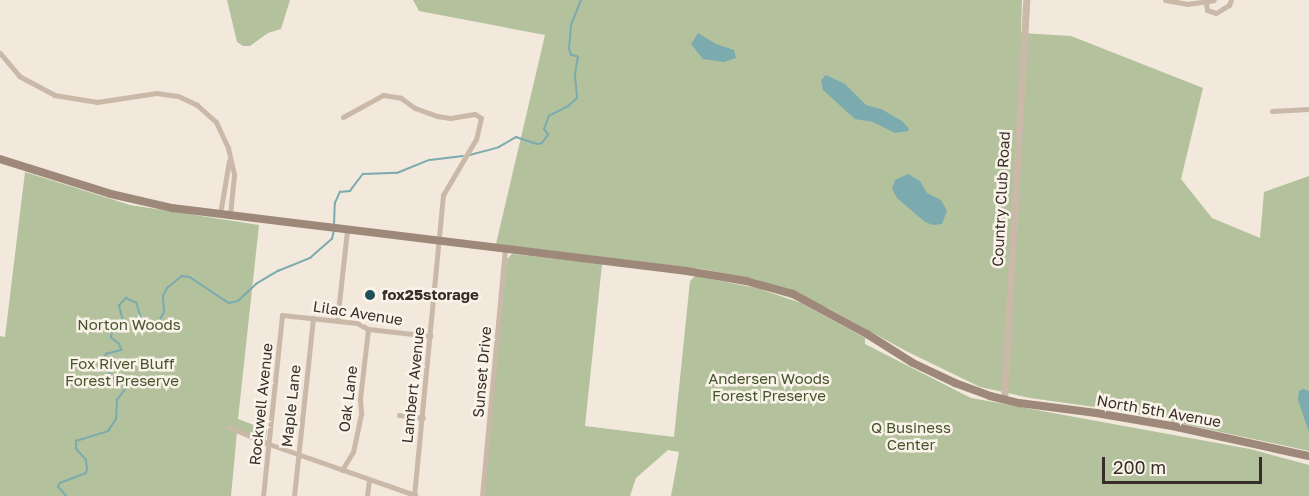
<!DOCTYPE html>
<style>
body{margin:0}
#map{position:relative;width:1309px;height:496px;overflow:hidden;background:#f2e9dc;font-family:"Golos Text",sans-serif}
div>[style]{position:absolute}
.green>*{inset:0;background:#b3c19c}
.water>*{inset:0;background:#7babaf}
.stream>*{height:1.5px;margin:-0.75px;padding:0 0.75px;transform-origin:0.75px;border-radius:0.75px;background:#7babaf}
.minor>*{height:5px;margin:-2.5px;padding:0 2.5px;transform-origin:2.5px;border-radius:2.5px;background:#cab9a8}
.tertiary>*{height:7px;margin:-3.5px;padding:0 3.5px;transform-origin:3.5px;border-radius:3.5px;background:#cab9a8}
.secondary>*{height:8px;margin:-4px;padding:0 4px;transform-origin:4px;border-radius:4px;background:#9e8879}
.dots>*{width:16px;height:16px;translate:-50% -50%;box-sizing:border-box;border:3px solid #faf3e9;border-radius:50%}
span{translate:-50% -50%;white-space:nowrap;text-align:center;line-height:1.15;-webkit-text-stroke:5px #faf3e9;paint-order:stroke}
.street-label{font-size:15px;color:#372e28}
.poi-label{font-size:15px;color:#372e28;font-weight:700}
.left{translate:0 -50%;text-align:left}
.park-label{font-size:15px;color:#45552c}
.scale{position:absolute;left:1102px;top:457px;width:160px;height:27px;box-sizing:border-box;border:3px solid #372e28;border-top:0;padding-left:8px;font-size:18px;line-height:21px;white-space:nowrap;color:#372e28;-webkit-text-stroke:4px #faf3e9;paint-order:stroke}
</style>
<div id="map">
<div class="green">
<i style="clip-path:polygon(227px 0,290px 0,281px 29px,268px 33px,250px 46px,243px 46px,237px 42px)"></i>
<i style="clip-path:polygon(413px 0,1022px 0,1021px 33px,1071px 36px,1203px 88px,1181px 179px,1212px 218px,1260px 238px,1264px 192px,1309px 176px,1309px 451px,1123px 411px,1030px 398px,980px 387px,906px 351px,828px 308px,758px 280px,702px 269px,496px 244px,545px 35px,419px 11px)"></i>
<i style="clip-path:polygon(25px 172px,130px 205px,259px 225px,238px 419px,267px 430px,265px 444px,237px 432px,231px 496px,0 496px,0 336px,5px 337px)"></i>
<i style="clip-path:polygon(512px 254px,602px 264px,585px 426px,674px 437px,690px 281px,695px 276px,757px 288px,801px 303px,865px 338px,865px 344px,971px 398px,1250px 449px,1309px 465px,1309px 496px,671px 496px,679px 452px,668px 450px,636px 478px,630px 496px,482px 496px,507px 259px)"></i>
</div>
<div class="water">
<i style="clip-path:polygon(698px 33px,716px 44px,734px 50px,736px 58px,724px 62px,703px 59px,691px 44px)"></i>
<i style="clip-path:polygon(826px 75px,845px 84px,866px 105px,881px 109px,902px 121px,909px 129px,908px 131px,895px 133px,873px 122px,855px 119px,823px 90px,821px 80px)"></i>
<i style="clip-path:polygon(908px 174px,920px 181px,927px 193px,941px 200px,947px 211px,942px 224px,933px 225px,925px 222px,897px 198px,892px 189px,895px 180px)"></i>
<i style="clip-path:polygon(1303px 389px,1309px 391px,1309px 432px,1298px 400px,1299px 391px)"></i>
</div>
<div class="stream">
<i style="left:470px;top:155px;width:30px;rotate:-15deg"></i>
<i style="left:499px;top:147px;width:20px;rotate:-30deg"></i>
<i style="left:516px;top:137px;width:22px;rotate:18deg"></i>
<i style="left:537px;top:144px;width:5px;rotate:-11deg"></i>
<i style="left:542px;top:143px;width:10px;rotate:-53deg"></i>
<i style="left:548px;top:135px;width:7px;rotate:-124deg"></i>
<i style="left:544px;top:129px;width:14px;rotate:-69deg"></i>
<i style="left:549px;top:116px;width:20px;rotate:-27deg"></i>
<i style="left:567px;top:107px;width:13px;rotate:-42deg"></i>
<i style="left:577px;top:98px;width:24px;rotate:-95deg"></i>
<i style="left:575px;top:74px;width:17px;rotate:-80deg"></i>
<i style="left:578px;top:57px;width:7px;rotate:-164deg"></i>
<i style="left:571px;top:55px;width:6px;rotate:-108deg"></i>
<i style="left:569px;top:49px;width:24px;rotate:-85deg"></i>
<i style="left:571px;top:25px;width:27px;rotate:-68deg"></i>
<i style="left:334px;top:226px;width:23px;rotate:-88deg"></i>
<i style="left:335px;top:203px;width:12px;rotate:-66deg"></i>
<i style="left:340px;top:192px;width:10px;rotate:-6deg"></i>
<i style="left:350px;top:191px;width:21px;rotate:-53deg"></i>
<i style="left:363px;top:174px;width:34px;rotate:-2deg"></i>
<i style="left:397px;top:173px;width:35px;rotate:-22deg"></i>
<i style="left:430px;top:160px;width:33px;rotate:-7deg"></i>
<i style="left:66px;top:496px;width:12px;rotate:-132deg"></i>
<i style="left:58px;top:487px;width:4px;rotate:-63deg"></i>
<i style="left:60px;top:483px;width:28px;rotate:-21deg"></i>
<i style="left:86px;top:473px;width:4px;rotate:-76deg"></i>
<i style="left:87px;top:469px;width:9px;rotate:-96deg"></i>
<i style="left:86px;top:460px;width:15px;rotate:-132deg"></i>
<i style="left:76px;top:449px;width:8px;rotate:-90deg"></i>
<i style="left:76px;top:441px;width:34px;rotate:-17deg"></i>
<i style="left:108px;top:431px;width:14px;rotate:-56deg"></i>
<i style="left:116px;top:419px;width:19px;rotate:-87deg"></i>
<i style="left:117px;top:400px;width:15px;rotate:-53deg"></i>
<i style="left:126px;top:388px;width:5px;rotate:-112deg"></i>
<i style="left:124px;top:383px;width:13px;rotate:-157deg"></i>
<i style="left:112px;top:378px;width:19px;rotate:-118deg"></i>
<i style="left:103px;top:361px;width:8px;rotate:-67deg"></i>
<i style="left:106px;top:354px;width:16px;rotate:-15deg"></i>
<i style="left:121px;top:350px;width:6px;rotate:-108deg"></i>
<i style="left:119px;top:344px;width:10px;rotate:-143deg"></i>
<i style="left:111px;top:338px;width:7px;rotate:-82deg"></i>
<i style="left:112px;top:331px;width:15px;rotate:-42deg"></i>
<i style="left:123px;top:321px;width:16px;rotate:-105deg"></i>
<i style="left:119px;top:306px;width:5px;rotate:-53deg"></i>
<i style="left:122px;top:302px;width:6px;rotate:-45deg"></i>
<i style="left:126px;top:298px;width:12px;rotate:24deg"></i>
<i style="left:137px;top:303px;width:20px;rotate:75deg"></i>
<i style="left:142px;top:322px;width:6px;rotate:39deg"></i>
<i style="left:147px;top:326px;width:5px"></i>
<i style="left:152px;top:326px;width:9px;rotate:-36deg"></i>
<i style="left:159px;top:321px;width:10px;rotate:-61deg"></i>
<i style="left:164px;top:312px;width:16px;rotate:-94deg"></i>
<i style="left:163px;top:296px;width:9px;rotate:-63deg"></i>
<i style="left:167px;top:288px;width:19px;rotate:-39deg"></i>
<i style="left:182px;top:276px;width:8px;rotate:7deg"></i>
<i style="left:190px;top:277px;width:47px;rotate:33.7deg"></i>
<i style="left:229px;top:303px;width:9px;rotate:-13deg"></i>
<i style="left:238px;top:301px;width:25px;rotate:-43deg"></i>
<i style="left:256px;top:284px;width:26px;rotate:-31deg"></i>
<i style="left:278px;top:271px;width:35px;rotate:-22deg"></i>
<i style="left:310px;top:258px;width:29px;rotate:-41deg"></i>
<i style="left:332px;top:239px;width:9px;rotate:-77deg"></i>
</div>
<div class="minor">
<i style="left:1165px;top:0;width:22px;rotate:10deg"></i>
<i style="left:1187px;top:4px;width:27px;rotate:-8deg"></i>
<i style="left:1206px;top:3px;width:7px;rotate:82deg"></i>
<i style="left:1207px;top:10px;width:9px;rotate:18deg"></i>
<i style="left:1216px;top:13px;width:15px;rotate:-32deg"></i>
<i style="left:1229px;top:5px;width:5px;rotate:-68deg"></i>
<i style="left:0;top:53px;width:30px;rotate:50deg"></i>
<i style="left:19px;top:76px;width:40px;rotate:28deg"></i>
<i style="left:54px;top:95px;width:44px;rotate:9.2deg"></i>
<i style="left:97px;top:102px;width:60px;rotate:-8.7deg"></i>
<i style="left:156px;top:93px;width:22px;rotate:8deg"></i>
<i style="left:178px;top:96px;width:21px;rotate:25deg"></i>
<i style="left:197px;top:105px;width:25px;rotate:42deg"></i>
<i style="left:216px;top:122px;width:29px;rotate:65deg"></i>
<i style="left:228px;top:148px;width:28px;rotate:77deg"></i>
<i style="left:234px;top:175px;width:40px;rotate:95.7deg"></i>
<i style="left:1272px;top:111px;width:37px;rotate:-3deg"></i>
<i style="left:343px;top:117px;width:46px;rotate:-28.8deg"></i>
<i style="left:383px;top:95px;width:18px;rotate:9deg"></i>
<i style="left:401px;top:98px;width:17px;rotate:36deg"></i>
<i style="left:415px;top:108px;width:23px;rotate:20deg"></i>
<i style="left:437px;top:116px;width:13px;rotate:9deg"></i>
<i style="left:450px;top:118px;width:25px;rotate:-9deg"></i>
<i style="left:475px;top:114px;width:7px;rotate:34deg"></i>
<i style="left:481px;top:118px;width:22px;rotate:103deg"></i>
<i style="left:476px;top:139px;width:65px;rotate:120.5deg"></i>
<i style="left:443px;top:195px;width:301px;rotate:95.5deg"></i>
<i style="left:220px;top:214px;width:54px;rotate:-80.4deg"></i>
<i style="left:337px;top:321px;width:91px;rotate:-83.7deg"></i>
<i style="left:399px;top:415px;width:24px;rotate:7deg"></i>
<i style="left:228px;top:427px;width:44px;rotate:22.5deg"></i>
<i style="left:269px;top:444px;width:155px;rotate:19.3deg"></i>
<i style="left:342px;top:470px;width:21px;rotate:-59deg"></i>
<i style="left:353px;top:452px;width:40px;rotate:-78deg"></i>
<i style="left:361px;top:413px;width:14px;rotate:-94deg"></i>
<i style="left:360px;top:399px;width:70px;rotate:-83.5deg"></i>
<i style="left:263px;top:496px;width:182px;rotate:-84deg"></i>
<i style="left:282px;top:315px;width:75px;rotate:6.1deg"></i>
<i style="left:357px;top:323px;width:13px;rotate:29deg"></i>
<i style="left:368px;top:329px;width:63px;rotate:6.3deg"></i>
<i style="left:294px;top:496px;width:179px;rotate:-83.9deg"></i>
<i style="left:367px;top:496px;width:16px;rotate:-83deg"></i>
<i style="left:482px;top:496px;width:248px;rotate:-84.7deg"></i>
</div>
<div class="tertiary">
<i style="left:1004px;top:399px;width:400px;rotate:-86.8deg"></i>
</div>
<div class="secondary">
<i style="left:0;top:159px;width:116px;rotate:17.5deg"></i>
<i style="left:111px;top:194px;width:63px;rotate:12.9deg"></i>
<i style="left:172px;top:208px;width:519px;rotate:6.97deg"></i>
<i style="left:687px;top:271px;width:60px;rotate:9.6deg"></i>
<i style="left:746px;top:281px;width:49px;rotate:15.5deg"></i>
<i style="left:793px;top:294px;width:84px;rotate:28.4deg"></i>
<i style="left:867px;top:334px;width:54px;rotate:32.2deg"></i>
<i style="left:913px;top:363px;width:47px;rotate:25.5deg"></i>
<i style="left:955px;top:383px;width:37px;rotate:20deg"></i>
<i style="left:990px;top:396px;width:30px;rotate:14deg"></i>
<i style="left:1019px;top:403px;width:78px;rotate:7.4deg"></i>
<i style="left:1096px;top:413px;width:77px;rotate:9.7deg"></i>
<i style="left:1172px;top:426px;width:140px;rotate:12.4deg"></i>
</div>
<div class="dots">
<i style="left:370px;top:295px;background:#1e5259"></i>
</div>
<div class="street-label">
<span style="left:1001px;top:199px;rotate:-87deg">Country Club Road</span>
<span style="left:358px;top:313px;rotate:9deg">Lilac Avenue</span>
<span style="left:482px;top:372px;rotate:-85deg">Sunset Drive</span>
<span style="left:413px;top:385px;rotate:-84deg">Lambert Avenue</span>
<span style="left:348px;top:399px;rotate:-83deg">Oak Lane</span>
<span style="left:261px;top:404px;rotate:-84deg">Rockwell Avenue</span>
<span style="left:291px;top:406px;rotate:-84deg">Maple Lane</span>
<span style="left:1159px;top:411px;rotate:10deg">North 5th Avenue</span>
</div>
<div class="poi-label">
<span class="left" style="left:382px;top:295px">fox25storage</span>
</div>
<div class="park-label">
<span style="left:129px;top:325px">Norton Woods</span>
<span style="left:122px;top:372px">Fox River Bluff<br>Forest Preserve</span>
<span style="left:769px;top:387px">Andersen Woods<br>Forest Preserve</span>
<span style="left:911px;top:436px">Q Business<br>Center</span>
</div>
<div class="scale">200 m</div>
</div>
